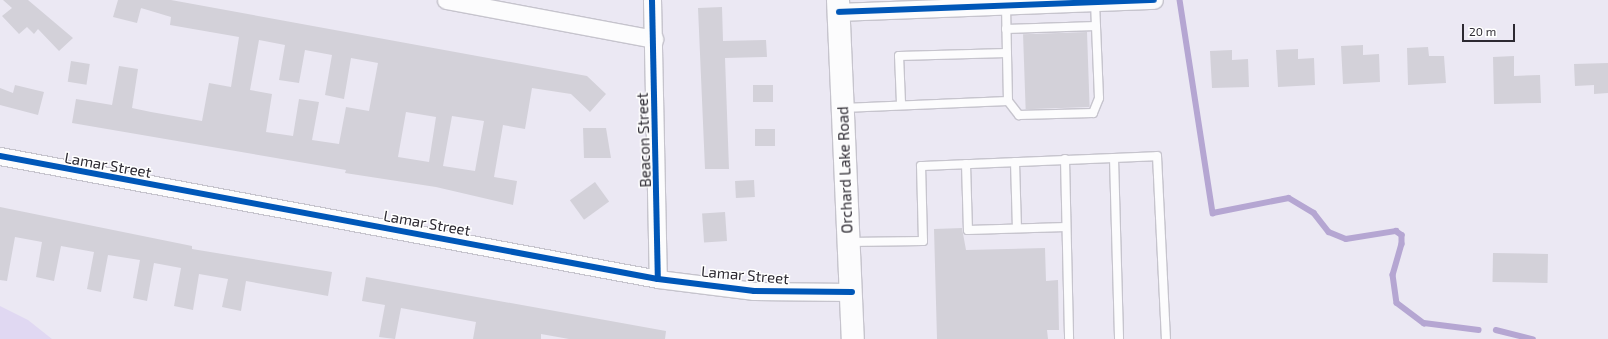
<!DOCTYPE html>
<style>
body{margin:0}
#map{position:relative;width:1608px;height:339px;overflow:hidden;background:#ebe8f3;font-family:"Exo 2",sans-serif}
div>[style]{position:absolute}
.green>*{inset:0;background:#e0d8f2}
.stream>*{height:5.5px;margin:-2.75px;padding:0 2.75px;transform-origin:2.75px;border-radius:2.75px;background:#b5a6d2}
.building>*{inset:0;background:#d3d1d9;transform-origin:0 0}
.roads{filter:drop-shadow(1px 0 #c6c4cd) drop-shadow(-1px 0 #c6c4cd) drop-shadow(0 1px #c6c4cd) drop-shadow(0 -1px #c6c4cd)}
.lane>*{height:8px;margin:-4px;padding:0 4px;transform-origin:4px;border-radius:4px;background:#fcfcfd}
.street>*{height:17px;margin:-8.5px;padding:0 8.5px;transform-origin:8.5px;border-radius:8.5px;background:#fcfcfd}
.secondary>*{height:22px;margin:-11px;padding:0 11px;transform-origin:11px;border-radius:11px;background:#fcfcfd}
.cycleway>*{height:6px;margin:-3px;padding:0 3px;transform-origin:3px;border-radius:3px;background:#0057b8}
span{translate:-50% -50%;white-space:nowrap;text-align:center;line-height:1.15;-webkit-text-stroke:3px #fff;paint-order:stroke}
.street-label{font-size:15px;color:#2c2931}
.scale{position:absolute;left:1462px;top:24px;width:53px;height:18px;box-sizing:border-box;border:2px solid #2c2931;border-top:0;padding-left:5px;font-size:12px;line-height:14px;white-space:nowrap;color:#2c2931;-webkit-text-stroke:3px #fff;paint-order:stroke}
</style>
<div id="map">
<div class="green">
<i style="clip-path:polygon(0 306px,28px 320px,52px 339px,0 339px)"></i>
</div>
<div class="stream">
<i style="left:1180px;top:0;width:216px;rotate:81.2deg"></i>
<i style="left:1213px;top:213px;width:77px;rotate:-11.2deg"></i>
<i style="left:1289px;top:198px;width:29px;rotate:31deg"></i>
<i style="left:1314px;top:213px;width:24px;rotate:52deg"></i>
<i style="left:1329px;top:232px;width:18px;rotate:22deg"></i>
<i style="left:1346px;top:239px;width:51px;rotate:-9.1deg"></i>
<i style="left:1396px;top:231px;width:7px;rotate:34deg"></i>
<i style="left:1402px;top:235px;width:9px;rotate:90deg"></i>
<i style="left:1402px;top:244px;width:32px;rotate:106deg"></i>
<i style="left:1393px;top:275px;width:28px;rotate:82deg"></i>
<i style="left:1397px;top:303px;width:34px;rotate:37deg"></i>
<i style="left:1424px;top:323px;width:55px;rotate:7.3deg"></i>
<i style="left:1496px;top:330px;width:38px;rotate:14deg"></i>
</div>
<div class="building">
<i style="clip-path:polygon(3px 0,28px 0,73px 38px,59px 51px,38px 29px,34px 34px,27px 27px,19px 34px,2px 16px,12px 8px)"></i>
<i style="clip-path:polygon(evenodd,118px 0,171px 0,587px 76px,606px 94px,590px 112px,571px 94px,532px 88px,525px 129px,503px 125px,494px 177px,517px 181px,513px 205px,436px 187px,345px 173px,346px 170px,72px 123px,76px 99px,112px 105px,119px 66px,138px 69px,132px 108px,151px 112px,202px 121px,209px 83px,231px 87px,239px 37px,170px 25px,171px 17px,141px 8px,137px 23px,113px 17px,118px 0,259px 40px,285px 45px,279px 80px,299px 83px,305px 50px,332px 55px,325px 95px,344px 99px,351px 58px,378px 63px,369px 111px,346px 107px,339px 144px,312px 140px,319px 102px,299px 99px,293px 136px,266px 132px,272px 94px,250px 90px,259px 40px,118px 0,406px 112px,436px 117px,429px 162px,398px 157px,406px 112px,118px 0,452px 116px,484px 121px,475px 171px,443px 166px,452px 116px)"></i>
<i style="clip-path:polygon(722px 7px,723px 41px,766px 40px,767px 57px,725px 58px,729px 169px,705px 169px,698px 8px)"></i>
<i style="left:1087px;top:32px;width:75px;height:64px;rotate:88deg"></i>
<i style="clip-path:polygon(1363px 45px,1363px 55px,1379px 54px,1380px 82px,1343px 84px,1341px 46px)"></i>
<i style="clip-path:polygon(1428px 47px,1429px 56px,1444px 56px,1446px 83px,1408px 85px,1407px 48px)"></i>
<i style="clip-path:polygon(1298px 49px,1298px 59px,1314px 58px,1315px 85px,1278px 87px,1276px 50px)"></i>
<i style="clip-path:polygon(1232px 50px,1232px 60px,1248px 59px,1249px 87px,1212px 88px,1210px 51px)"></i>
<i style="clip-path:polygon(1514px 56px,1514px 76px,1540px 75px,1541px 103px,1494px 104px,1493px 57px)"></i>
<i style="left:71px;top:61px;width:19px;height:21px;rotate:9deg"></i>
<i style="clip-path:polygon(1608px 63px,1608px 93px,1594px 94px,1594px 85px,1575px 86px,1574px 64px)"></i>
<i style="clip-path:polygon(15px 85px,44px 92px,38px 115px,0 105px,0 88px,13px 93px)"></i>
<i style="left:753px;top:85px;width:20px;height:17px"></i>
<i style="clip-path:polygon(583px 128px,606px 128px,611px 158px,584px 158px)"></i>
<i style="left:775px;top:129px;width:17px;height:20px;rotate:90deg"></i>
<i style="left:754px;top:180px;width:17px;height:19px;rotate:87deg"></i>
<i style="left:595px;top:182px;width:24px;height:31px;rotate:54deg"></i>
<i style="clip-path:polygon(0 207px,192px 246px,192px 249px,332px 272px,328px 296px,246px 281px,241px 311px,222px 307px,228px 279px,199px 274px,193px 310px,174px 306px,181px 268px,154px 263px,147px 301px,133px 298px,140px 260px,108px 255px,101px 292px,87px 289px,94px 252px,61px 246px,54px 281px,36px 277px,42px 242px,15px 237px,7px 281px,0 280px)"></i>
<i style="left:725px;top:212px;width:29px;height:23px;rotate:86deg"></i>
<i style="clip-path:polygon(962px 228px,966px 250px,1045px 248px,1046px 281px,1058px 280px,1059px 330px,1047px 330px,1048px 339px,937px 339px,934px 229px)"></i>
<i style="left:1493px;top:253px;width:55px;height:29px;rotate:1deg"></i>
<i style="clip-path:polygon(366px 277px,666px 331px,665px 339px,569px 339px,541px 334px,541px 339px,473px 339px,476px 322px,401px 308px,395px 339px,379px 337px,385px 305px,362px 301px)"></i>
</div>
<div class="roads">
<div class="lane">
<i style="left:1006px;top:6px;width:95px;rotate:88.8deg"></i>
<i style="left:1006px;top:29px;width:90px;rotate:-1.9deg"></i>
<i style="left:901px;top:103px;width:47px;rotate:-92.4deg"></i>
<i style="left:899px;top:56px;width:108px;rotate:-1.6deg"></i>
<i style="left:843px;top:108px;width:165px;rotate:-2.4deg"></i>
<i style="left:1008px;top:101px;width:18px;rotate:52deg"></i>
<i style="left:1019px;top:115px;width:74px;rotate:-1.5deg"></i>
<i style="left:1093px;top:113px;width:16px;rotate:-68deg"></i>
<i style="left:1099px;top:98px;width:97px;rotate:-92.4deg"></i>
<i style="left:1114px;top:158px;width:181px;rotate:88.4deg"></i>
<i style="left:1065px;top:159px;width:180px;rotate:88.7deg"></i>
<i style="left:1015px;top:162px;width:66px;rotate:88.3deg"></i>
<i style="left:966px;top:164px;width:66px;rotate:88.3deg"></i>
<i style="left:968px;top:230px;width:98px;rotate:-1.8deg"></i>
<i style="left:849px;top:242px;width:74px;rotate:-0.8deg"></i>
<i style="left:923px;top:241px;width:75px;rotate:-91.5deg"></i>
<i style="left:921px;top:166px;width:236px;rotate:-2.4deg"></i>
<i style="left:1157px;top:156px;width:183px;rotate:87.2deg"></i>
</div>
<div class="street">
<i style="left:446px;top:0;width:212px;rotate:10.6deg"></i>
<i style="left:652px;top:0;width:279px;rotate:88.8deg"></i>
<i style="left:839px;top:12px;width:315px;rotate:-2.2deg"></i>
<i style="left:0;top:156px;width:669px;rotate:10.59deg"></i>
<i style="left:658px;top:279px;width:97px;rotate:7.1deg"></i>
<i style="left:754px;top:291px;width:98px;rotate:0.6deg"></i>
</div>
<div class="secondary">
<i style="left:838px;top:0;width:339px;rotate:87.5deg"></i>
</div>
</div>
<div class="cycleway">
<i style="left:652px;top:0;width:279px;rotate:88.8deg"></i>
<i style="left:839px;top:12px;width:315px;rotate:-2.2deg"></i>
<i style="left:0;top:156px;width:669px;rotate:10.59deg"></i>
<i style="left:658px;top:279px;width:97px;rotate:7.1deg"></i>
<i style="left:754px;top:291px;width:98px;rotate:0.6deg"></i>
</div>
<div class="street-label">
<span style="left:644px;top:140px;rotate:-92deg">Beacon Street</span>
<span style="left:108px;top:165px;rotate:10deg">Lamar Street</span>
<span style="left:845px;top:170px;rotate:-92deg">Orchard Lake Road</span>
<span style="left:427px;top:223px;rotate:10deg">Lamar Street</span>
<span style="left:745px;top:275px;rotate:5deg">Lamar Street</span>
</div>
<div class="scale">20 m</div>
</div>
